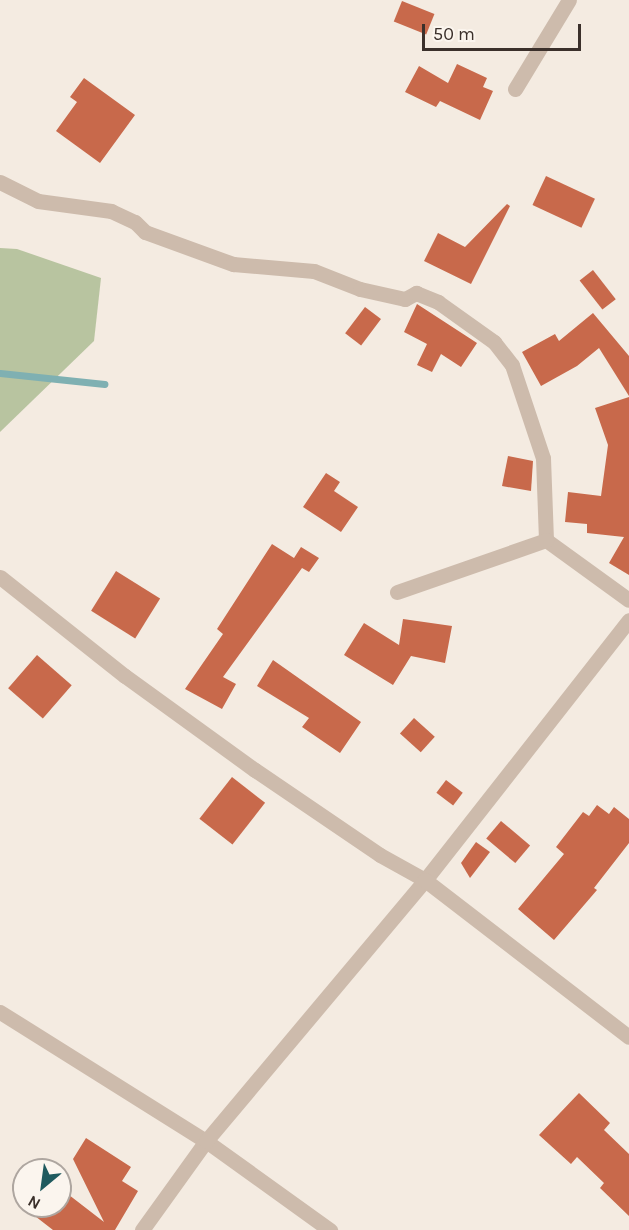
<!DOCTYPE html>
<style>
body{margin:0}
#map{position:relative;width:629px;height:1230px;overflow:hidden;background:#f4ebe1;font-family:Karla,sans-serif}
div>[style]{position:absolute}
.green>*{inset:0;background:#b8c4a0}
.stream>*{height:7px;margin:-3.5px;padding:0 3.5px;transform-origin:3.5px;border-radius:3.5px;background:#7fb0b2}
.building>*{inset:0;background:#c8694b;transform-origin:0 0}
.street>*{height:15px;margin:-7.5px;padding:0 7.5px;transform-origin:7.5px;border-radius:7.5px;background:#cdbbac}
span{translate:-50% -50%;white-space:nowrap;text-align:center;line-height:1.15;-webkit-text-stroke:5px #fbf5ee;paint-order:stroke}
.north{position:absolute;left:12px;top:1158px;width:60px;height:60px;box-sizing:border-box;background:#fbf5ee;border:2px solid #aea6a0;border-radius:50%;rotate:209deg;font-size:16px;font-weight:700;line-height:24px;text-align:center;color:#3b302b}
.north::after{content:'';display:block;margin:auto;width:21px;height:27px;background:#1f5a5e;clip-path:polygon(50% 0,100% 100%,50% 72%,0 100%)}
.scale{position:absolute;left:422px;top:24px;width:159px;height:27px;box-sizing:border-box;border:3px solid #3b302b;border-top:0;padding-left:8px;font-size:18px;line-height:21px;white-space:nowrap;color:#3b302b;-webkit-text-stroke:4px #fbf5ee;paint-order:stroke}
</style>
<div id="map">
<div class="green">
<i style="clip-path:polygon(0 248px,17px 249px,101px 278px,94px 341px,0 432px)"></i>
</div>
<div class="stream">
<i style="left:0;top:373px;width:105px;rotate:6deg"></i>
</div>
<div class="building">
<i style="left:402px;top:1px;width:35px;height:22px;rotate:22deg"></i>
<i style="clip-path:polygon(457px 64px,487px 78px,483px 87px,493px 91px,480px 120px,440px 101px,436px 107px,405px 92px,419px 66px,448px 83px)"></i>
<i style="clip-path:polygon(84px 78px,135px 115px,100px 163px,56px 131px,77px 102px,70px 97px)"></i>
<i style="left:546px;top:176px;width:54px;height:32px;rotate:25deg"></i>
<i style="clip-path:polygon(507px 204px,510px 206px,471px 284px,424px 261px,438px 233px,465px 247px)"></i>
<i style="left:593px;top:270px;width:37px;height:17px;rotate:52deg"></i>
<i style="clip-path:polygon(417px 304px,477px 343px,461px 367px,441px 354px,432px 372px,417px 365px,427px 344px,404px 332px)"></i>
<i style="left:365px;top:307px;width:20px;height:33px;rotate:37deg"></i>
<i style="clip-path:polygon(593px 313px,629px 356px,629px 396px,599px 348px,577px 366px,541px 386px,522px 352px,555px 334px,559px 341px)"></i>
<i style="clip-path:polygon(629px 397px,629px 575px,609px 563px,624px 537px,587px 533px,587px 524px,565px 522px,568px 492px,601px 496px,608px 445px,595px 408px)"></i>
<i style="clip-path:polygon(508px 456px,533px 461px,531px 491px,502px 486px)"></i>
<i style="clip-path:polygon(326px 473px,340px 482px,334px 491px,358px 507px,341px 532px,303px 507px)"></i>
<i style="clip-path:polygon(272px 544px,294px 558px,301px 547px,319px 558px,309px 572px,302px 568px,223px 677px,236px 684px,222px 709px,185px 689px,223px 634px,217px 629px)"></i>
<i style="left:116px;top:571px;width:52px;height:47px;rotate:32deg"></i>
<i style="clip-path:polygon(403px 619px,452px 626px,445px 663px,411px 656px,393px 685px,344px 655px,364px 623px,399px 645px)"></i>
<i style="left:37px;top:655px;width:46px;height:44px;rotate:41deg"></i>
<i style="clip-path:polygon(273px 660px,361px 722px,340px 753px,302px 727px,309px 718px,257px 686px)"></i>
<i style="left:414px;top:718px;width:28px;height:21px;rotate:42deg"></i>
<i style="left:232px;top:777px;width:42px;height:53px;rotate:38deg"></i>
<i style="left:446px;top:780px;width:21px;height:16px;rotate:37deg"></i>
<i style="clip-path:polygon(597px 805px,609px 814px,614px 807px,629px 819px,629px 843px,594px 888px,597px 890px,554px 940px,518px 909px,564px 854px,556px 847px,583px 812px,589px 816px)"></i>
<i style="left:501px;top:821px;width:38px;height:23px;rotate:40deg"></i>
<i style="clip-path:polygon(476px 842px,490px 852px,470px 878px,461px 863px)"></i>
<i style="clip-path:polygon(579px 1093px,610px 1123px,604px 1130px,629px 1154px,629px 1216px,600px 1188px,604px 1183px,577px 1157px,571px 1164px,539px 1135px)"></i>
<i style="clip-path:polygon(86px 1138px,131px 1167px,122px 1181px,138px 1191px,115px 1230px,53px 1230px,22px 1206px,60px 1206px,60px 1188px,104px 1222px,73px 1159px)"></i>
</div>
<div class="street">
<i style="left:515px;top:89px;width:104px;rotate:-58.8deg"></i>
<i style="left:0;top:182px;width:42px;rotate:26.6deg"></i>
<i style="left:38px;top:201px;width:74px;rotate:7.8deg"></i>
<i style="left:111px;top:211px;width:26px;rotate:25deg"></i>
<i style="left:135px;top:222px;width:14px;rotate:45deg"></i>
<i style="left:145px;top:232px;width:94px;rotate:20deg"></i>
<i style="left:233px;top:264px;width:81px;rotate:4.9deg"></i>
<i style="left:314px;top:271px;width:49px;rotate:21.4deg"></i>
<i style="left:360px;top:289px;width:46px;rotate:12.5deg"></i>
<i style="left:405px;top:299px;width:13px;rotate:-29deg"></i>
<i style="left:416px;top:293px;width:24px;rotate:22deg"></i>
<i style="left:438px;top:302px;width:69px;rotate:35.5deg"></i>
<i style="left:494px;top:342px;width:29px;rotate:52deg"></i>
<i style="left:512px;top:365px;width:98px;rotate:71.6deg"></i>
<i style="left:543px;top:458px;width:82px;rotate:87.9deg"></i>
<i style="left:546px;top:540px;width:102px;rotate:35.9deg"></i>
<i style="left:0;top:577px;width:159px;rotate:38.4deg"></i>
<i style="left:125px;top:676px;width:160px;rotate:35.9deg"></i>
<i style="left:255px;top:770px;width:151px;rotate:34.2deg"></i>
<i style="left:380px;top:855px;width:51px;rotate:29.1deg"></i>
<i style="left:425px;top:880px;width:330px;rotate:-51.9deg"></i>
<i style="left:397px;top:592px;width:158px;rotate:-19.2deg"></i>
<i style="left:0;top:1012px;width:243px;rotate:32.1deg"></i>
<i style="left:206px;top:1141px;width:153px;rotate:35.7deg"></i>
<i style="left:142px;top:1230px;width:110px;rotate:-54.3deg"></i>
<i style="left:206px;top:1141px;width:341px;rotate:-50deg"></i>
<i style="left:425px;top:880px;width:257px;rotate:37.6deg"></i>
</div>
<div class="north">N</div>
<div class="scale">50 m</div>
</div>
